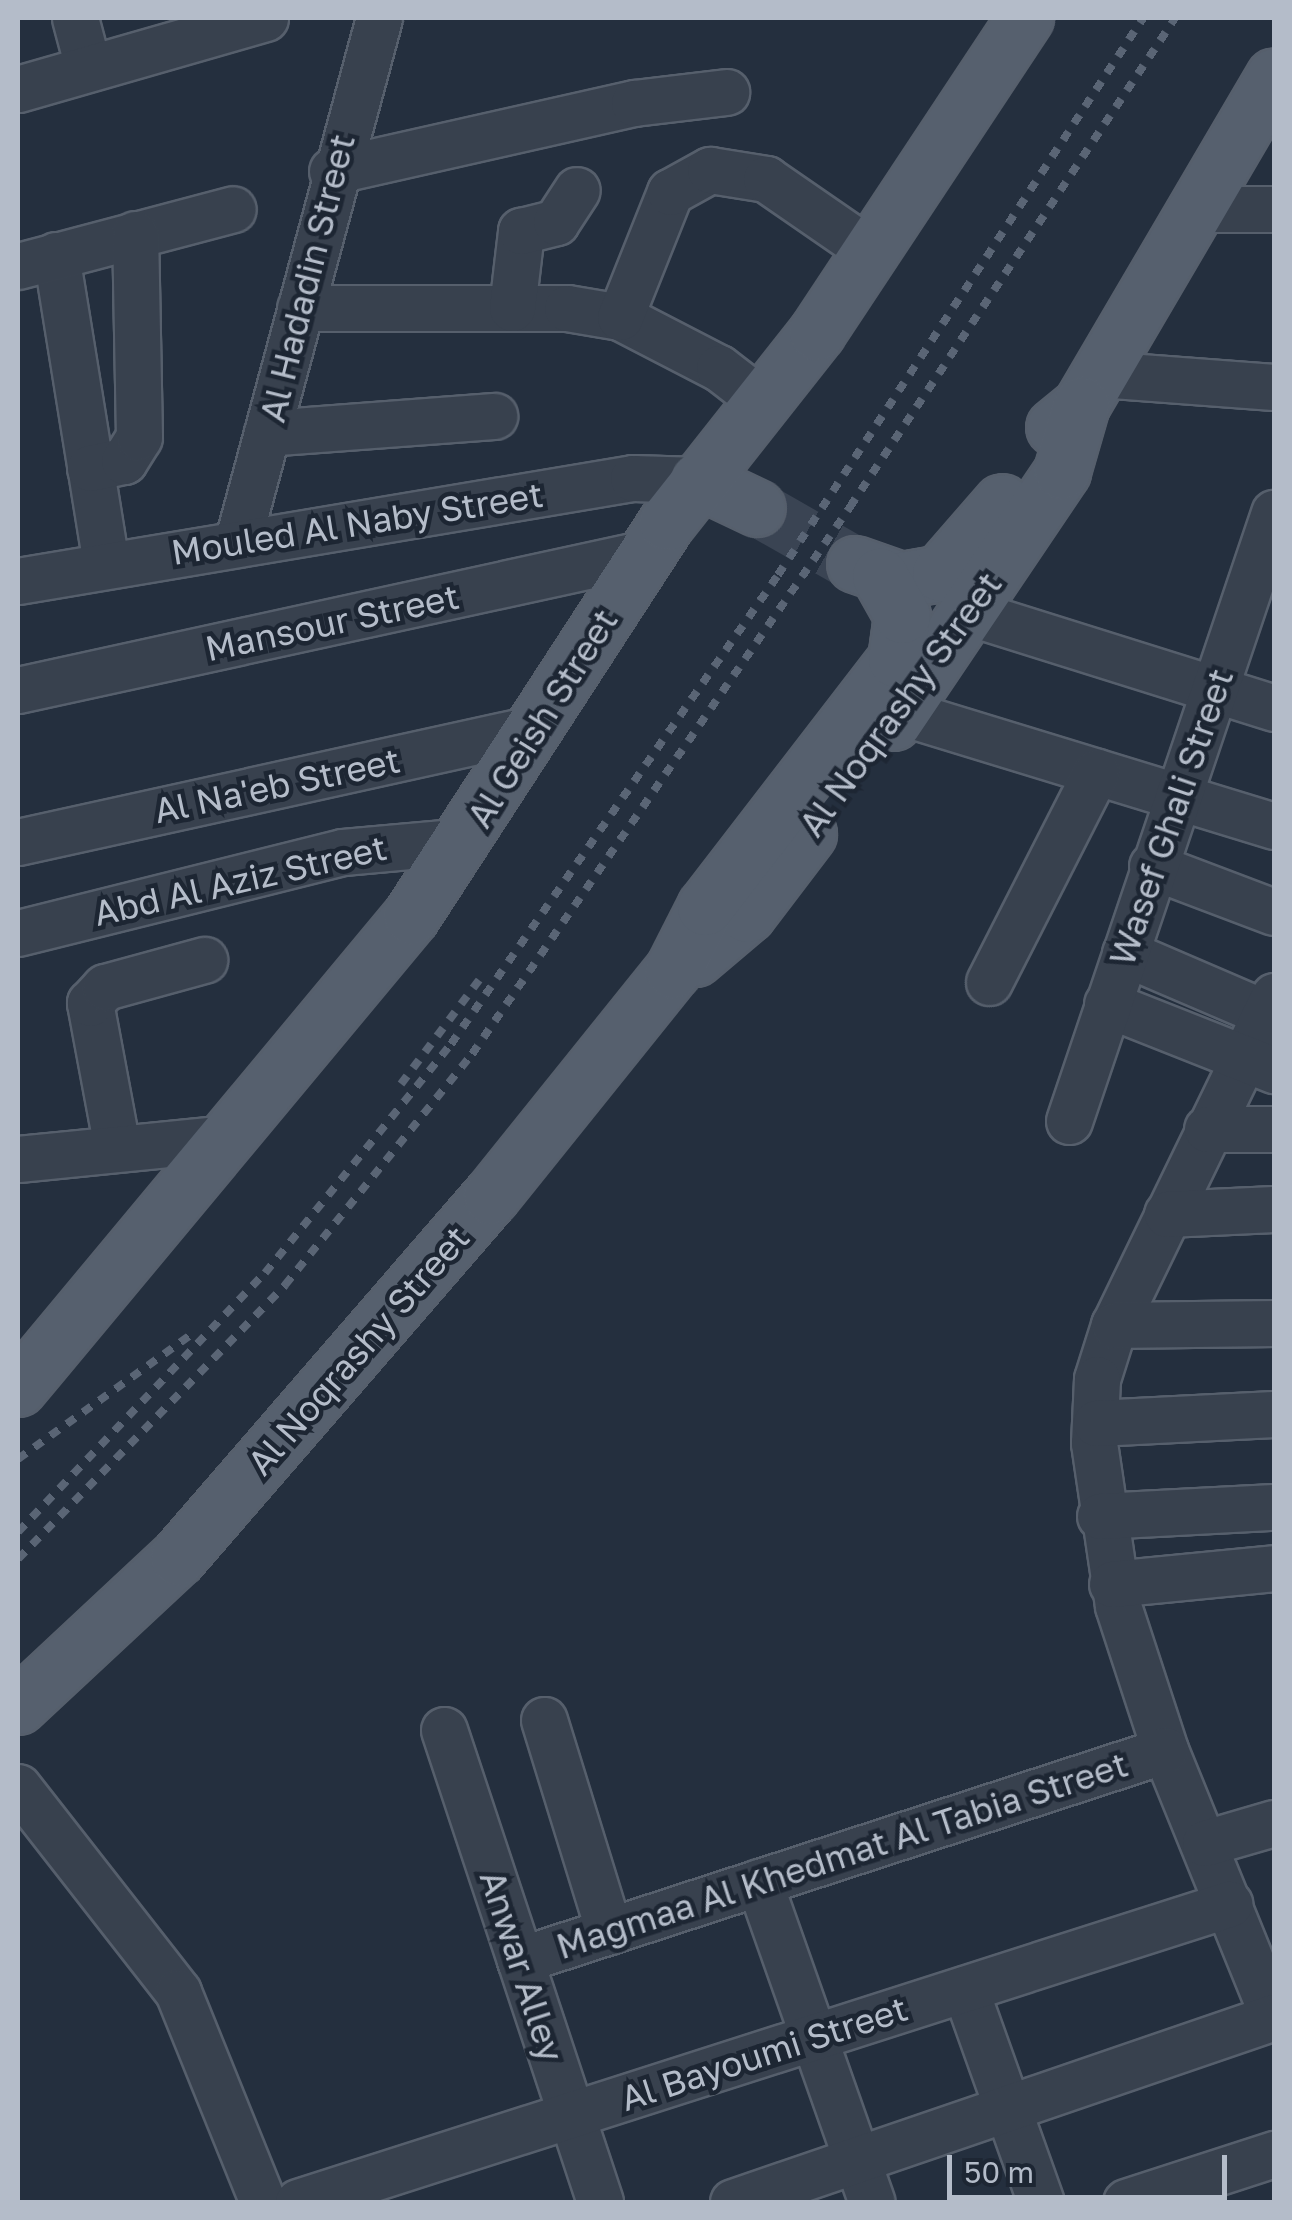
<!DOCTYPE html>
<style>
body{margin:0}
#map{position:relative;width:1292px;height:2220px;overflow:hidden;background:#242f3e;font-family:"Golos Text",sans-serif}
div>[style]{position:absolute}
.major-tunnel>*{height:55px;margin-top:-27.5px;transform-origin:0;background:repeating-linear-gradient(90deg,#3a4453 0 55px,transparent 0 83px)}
.roads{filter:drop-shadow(2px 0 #565f6c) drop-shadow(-2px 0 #565f6c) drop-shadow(0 2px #565f6c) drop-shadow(0 -2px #565f6c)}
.minor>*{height:45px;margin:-22.5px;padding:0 22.5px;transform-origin:22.5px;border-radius:22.5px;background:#38414e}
.major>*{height:55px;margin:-27.5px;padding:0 27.5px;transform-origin:27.5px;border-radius:27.5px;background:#56606e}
.rail>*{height:8px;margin-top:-4px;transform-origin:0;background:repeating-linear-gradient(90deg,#5a6575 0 10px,transparent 0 20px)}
span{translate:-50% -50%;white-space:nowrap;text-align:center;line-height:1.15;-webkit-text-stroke:9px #1d2633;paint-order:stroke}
.street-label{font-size:35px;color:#b4bcc9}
.frame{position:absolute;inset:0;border:20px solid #b4bcc9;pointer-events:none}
.scale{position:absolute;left:947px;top:2155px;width:280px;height:45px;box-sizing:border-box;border:5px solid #b4bcc9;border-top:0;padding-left:12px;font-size:30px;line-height:35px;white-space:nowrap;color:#b4bcc9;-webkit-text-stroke:8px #1d2633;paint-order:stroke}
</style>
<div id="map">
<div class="major-tunnel">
<i style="left:757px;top:508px;width:113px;rotate:29.7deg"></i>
</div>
<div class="roads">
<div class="minor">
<i style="left:75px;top:18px;width:51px;rotate:75.1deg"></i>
<i style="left:18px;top:89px;width:257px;rotate:-16deg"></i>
<i style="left:332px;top:171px;width:310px;rotate:-12.7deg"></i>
<i style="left:634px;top:103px;width:93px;rotate:-6.8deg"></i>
<i style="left:1196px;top:209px;width:78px"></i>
<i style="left:56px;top:255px;width:313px;rotate:80.8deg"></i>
<i style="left:18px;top:266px;width:222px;rotate:-14.8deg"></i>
<i style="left:300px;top:308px;width:267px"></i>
<i style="left:567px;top:308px;width:54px;rotate:9.6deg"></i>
<i style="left:620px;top:317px;width:111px;rotate:27.3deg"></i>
<i style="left:719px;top:368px;width:56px;rotate:37.7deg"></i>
<i style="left:512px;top:308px;width:78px;rotate:-83.3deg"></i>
<i style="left:521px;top:231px;width:36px;rotate:-14deg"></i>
<i style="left:556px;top:222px;width:38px;rotate:-57deg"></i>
<i style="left:620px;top:317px;width:135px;rotate:-68.2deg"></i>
<i style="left:670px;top:192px;width:46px;rotate:-28.8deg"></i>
<i style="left:710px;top:170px;width:57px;rotate:9.1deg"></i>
<i style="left:766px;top:179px;width:129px;rotate:34.6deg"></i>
<i style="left:1100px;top:374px;width:174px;rotate:4.3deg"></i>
<i style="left:267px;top:433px;width:228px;rotate:-4.3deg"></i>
<i style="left:90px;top:468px;width:35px;rotate:-12deg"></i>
<i style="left:124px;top:461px;width:28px;rotate:-58deg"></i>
<i style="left:139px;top:437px;width:203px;rotate:-91.1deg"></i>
<i style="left:238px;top:540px;width:541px;rotate:-74.88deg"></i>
<i style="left:18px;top:581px;width:624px;rotate:-9.51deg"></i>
<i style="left:633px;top:478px;width:65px;rotate:1.8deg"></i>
<i style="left:968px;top:612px;width:321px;rotate:17.4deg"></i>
<i style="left:18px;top:690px;width:643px;rotate:-12.31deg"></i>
<i style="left:901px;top:712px;width:390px;rotate:17deg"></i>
<i style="left:18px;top:842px;width:530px;rotate:-12.41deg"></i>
<i style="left:1152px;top:866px;width:130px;rotate:20.7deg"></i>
<i style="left:18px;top:933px;width:335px;rotate:-14deg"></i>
<i style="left:343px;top:852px;width:121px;rotate:-5.2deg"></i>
<i style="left:1125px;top:953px;width:162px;rotate:23.2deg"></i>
<i style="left:989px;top:982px;width:236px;rotate:-63deg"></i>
<i style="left:1274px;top:996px;width:366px;rotate:115.9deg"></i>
<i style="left:1114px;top:1325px;width:57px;rotate:107.5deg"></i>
<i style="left:1097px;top:1379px;width:64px;rotate:92.7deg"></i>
<i style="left:1094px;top:1443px;width:165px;rotate:81.6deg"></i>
<i style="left:1118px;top:1606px;width:151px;rotate:71.9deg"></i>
<i style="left:1165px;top:1750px;width:290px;rotate:67.9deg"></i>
<i style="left:1107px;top:1004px;width:180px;rotate:21.6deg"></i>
<i style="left:1069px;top:1121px;width:642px;rotate:-71.37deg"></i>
<i style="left:1207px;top:1129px;width:67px"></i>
<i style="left:117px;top:1147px;width:147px;rotate:-100.6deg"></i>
<i style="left:90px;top:1003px;width:22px;rotate:-47deg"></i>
<i style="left:105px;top:987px;width:103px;rotate:-15.3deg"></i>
<i style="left:18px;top:1159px;width:212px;rotate:-5.7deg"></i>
<i style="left:1167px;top:1214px;width:107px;rotate:-2.7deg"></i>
<i style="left:1114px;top:1325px;width:160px;rotate:-0.7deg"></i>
<i style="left:1096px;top:1423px;width:178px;rotate:-2.9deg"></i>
<i style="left:1100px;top:1516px;width:174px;rotate:-3deg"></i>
<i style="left:1112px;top:1584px;width:163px;rotate:-5.6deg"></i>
<i style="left:544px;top:1720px;width:221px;rotate:72.9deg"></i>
<i style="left:444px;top:1730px;width:497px;rotate:71.7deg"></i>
<i style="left:18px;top:1787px;width:260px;rotate:52deg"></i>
<i style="left:178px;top:1992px;width:227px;rotate:68deg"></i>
<i style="left:1205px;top:1843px;width:72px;rotate:-16.2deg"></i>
<i style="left:759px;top:1882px;width:339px;rotate:70.6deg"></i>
<i style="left:520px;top:1960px;width:678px;rotate:-18.03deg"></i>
<i style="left:965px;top:1989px;width:226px;rotate:70.4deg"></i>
<i style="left:298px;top:2202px;width:978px;rotate:-17.75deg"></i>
<i style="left:733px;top:2202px;width:572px;rotate:-18.88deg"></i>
<i style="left:1126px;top:2202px;width:156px;rotate:-18deg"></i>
</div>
<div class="major">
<i style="left:1054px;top:427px;width:35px;rotate:-39deg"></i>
<i style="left:1081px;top:405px;width:381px;rotate:-59.6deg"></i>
<i style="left:698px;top:480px;width:65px;rotate:25.4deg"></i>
<i style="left:855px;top:564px;width:49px;rotate:19.2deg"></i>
<i style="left:901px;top:580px;width:40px;rotate:-10deg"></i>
<i style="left:940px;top:573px;width:94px;rotate:-48.9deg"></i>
<i style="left:893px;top:722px;width:303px;rotate:-56deg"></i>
<i style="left:1062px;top:471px;width:69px;rotate:-73.9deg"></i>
<i style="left:695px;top:958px;width:68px;rotate:-40.2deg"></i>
<i style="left:747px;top:914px;width:101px;rotate:-52.7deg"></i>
<i style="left:18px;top:1388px;width:614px;rotate:-50.22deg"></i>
<i style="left:411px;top:916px;width:470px;rotate:-57deg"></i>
<i style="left:667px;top:522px;width:242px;rotate:-51.7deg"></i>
<i style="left:817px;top:332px;width:377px;rotate:-56.5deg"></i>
<i style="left:18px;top:1706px;width:219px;rotate:-43deg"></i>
<i style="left:178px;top:1557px;width:478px;rotate:-49.1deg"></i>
<i style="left:491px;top:1196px;width:290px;rotate:-51.2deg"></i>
<i style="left:673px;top:970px;width:71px;rotate:-63.1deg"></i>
<i style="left:705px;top:907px;width:313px;rotate:-52.4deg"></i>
<i style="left:896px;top:659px;width:44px;rotate:-82.2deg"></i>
<i style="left:902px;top:615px;width:45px;rotate:-119.4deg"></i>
</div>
</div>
<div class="rail">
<i style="left:401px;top:1084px;width:135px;rotate:-53.1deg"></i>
<i style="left:18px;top:1459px;width:218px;rotate:-35.7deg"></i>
<i style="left:18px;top:1532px;width:358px;rotate:-46.4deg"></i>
<i style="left:265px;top:1273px;width:295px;rotate:-50.9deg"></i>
<i style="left:451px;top:1044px;width:572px;rotate:-55.11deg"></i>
<i style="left:778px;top:575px;width:666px;rotate:-56.76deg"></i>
<i style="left:18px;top:1559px;width:383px;rotate:-45.7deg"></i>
<i style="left:285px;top:1285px;width:297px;rotate:-51deg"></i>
<i style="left:472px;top:1054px;width:665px;rotate:-55.35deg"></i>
<i style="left:850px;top:507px;width:587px;rotate:-56.39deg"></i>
</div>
<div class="street-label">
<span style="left:307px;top:278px;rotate:-76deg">Al Hadadin Street</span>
<span style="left:357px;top:523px;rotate:-9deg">Mouled Al Naby Street</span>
<span style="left:332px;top:622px;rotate:-12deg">Mansour Street</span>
<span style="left:900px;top:704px;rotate:-54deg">Al Noqrashy Street</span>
<span style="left:542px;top:718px;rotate:-58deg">Al Geish Street</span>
<span style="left:277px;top:785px;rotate:-12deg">Al Na'eb Street</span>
<span style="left:1171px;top:817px;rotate:-71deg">Wasef Ghali Street</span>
<span style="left:240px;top:880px;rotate:-13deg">Abd Al Aziz Street</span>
<span style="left:358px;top:1350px;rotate:-49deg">Al Noqrashy Street</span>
<span style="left:842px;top:1855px;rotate:-18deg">Magmaa Al Khedmat Al Tabia Street</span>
<span style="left:522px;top:1966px;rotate:72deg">Anwar Alley</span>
<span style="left:764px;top:2053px;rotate:-18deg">Al Bayoumi Street</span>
</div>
<div class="frame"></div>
<div class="scale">50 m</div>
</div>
